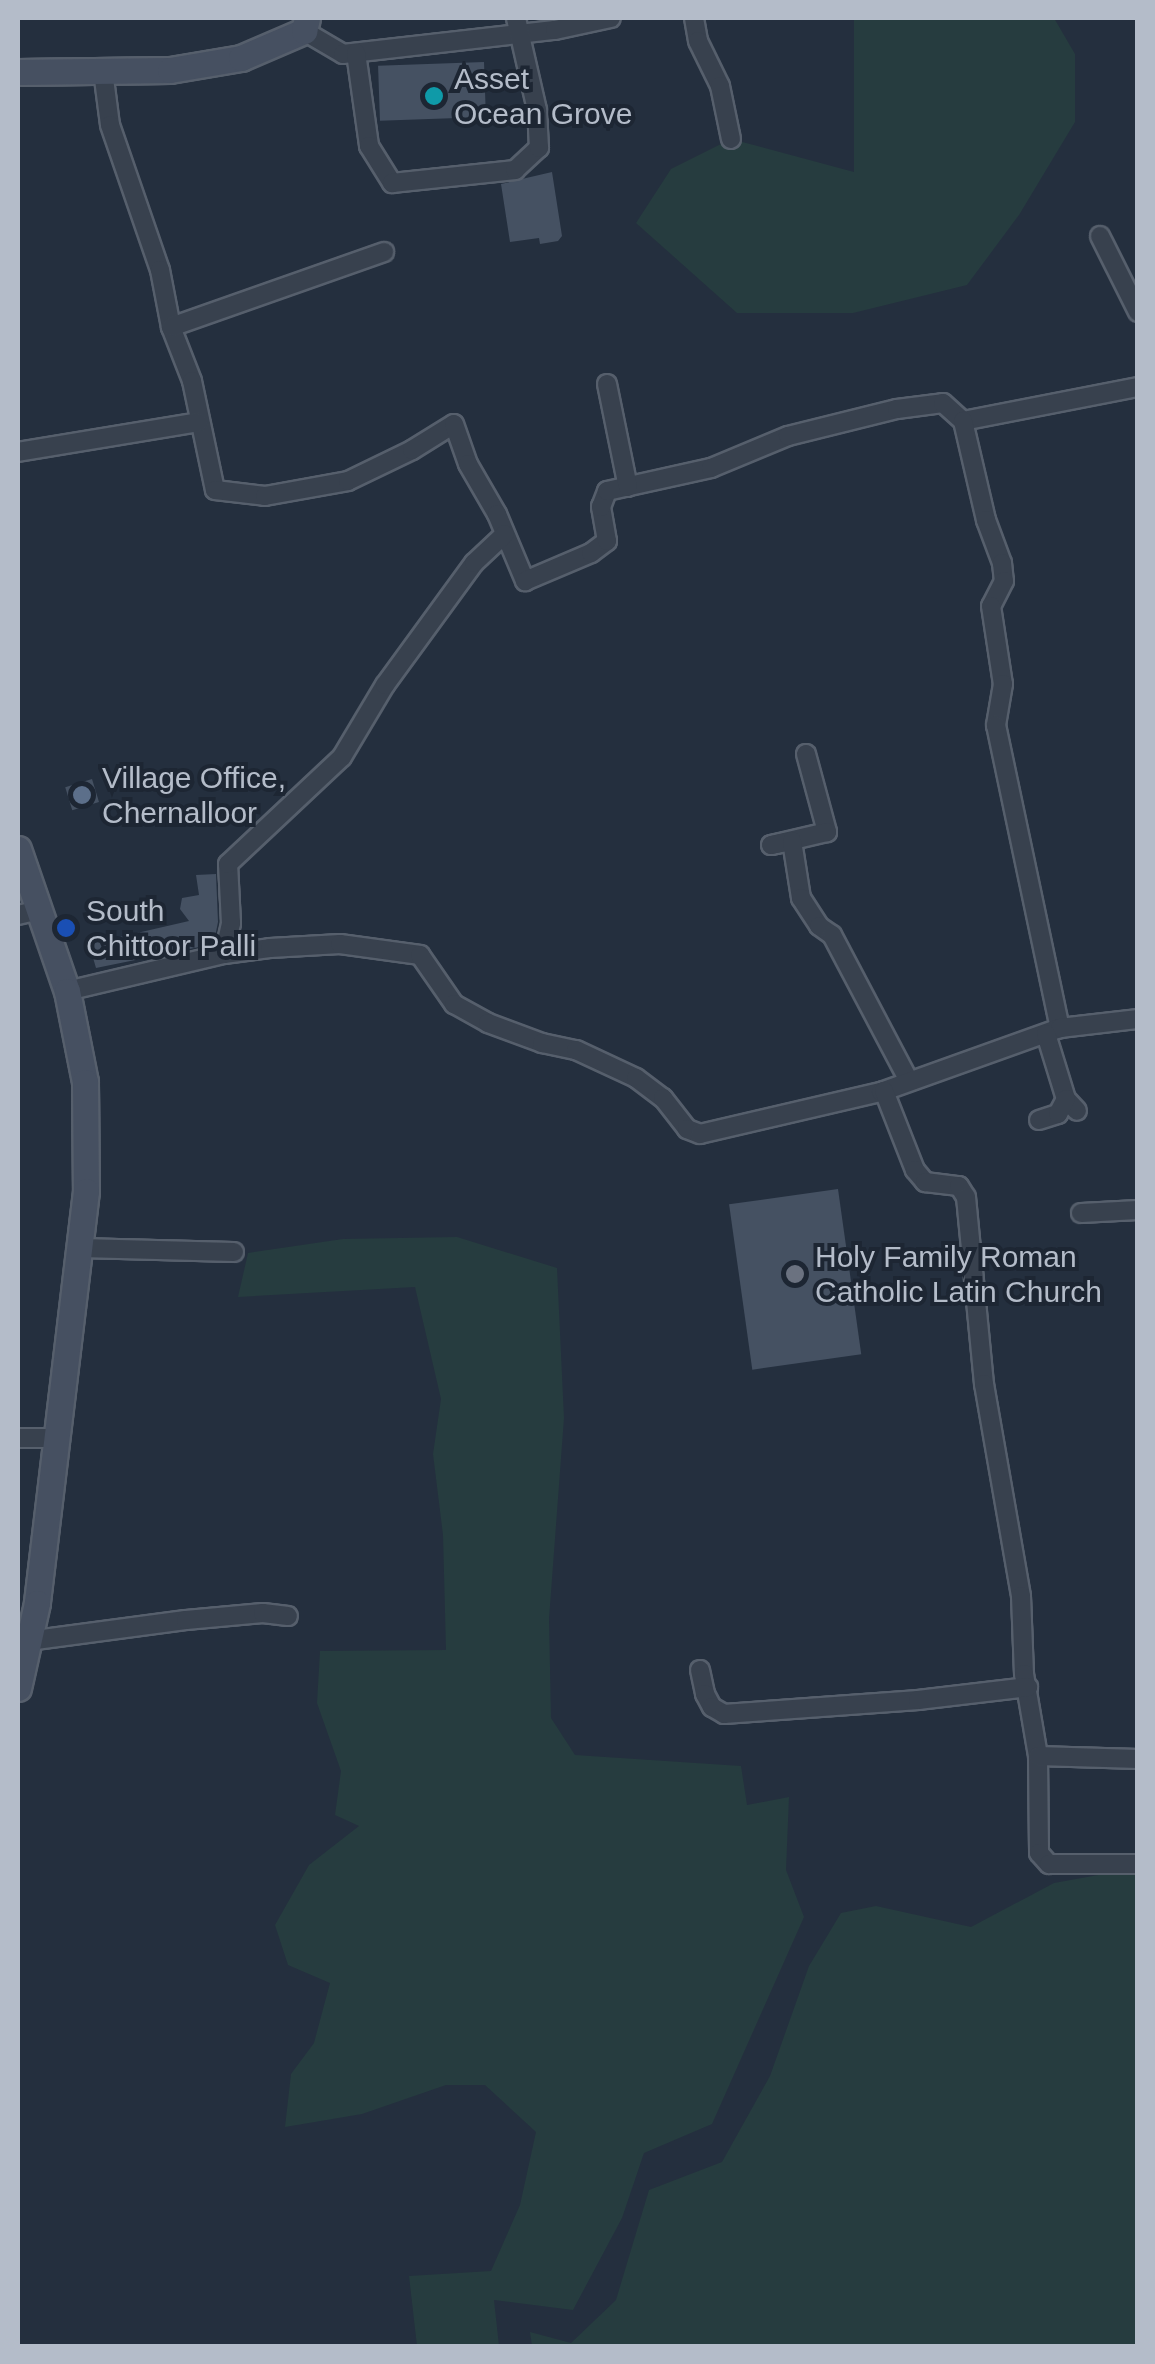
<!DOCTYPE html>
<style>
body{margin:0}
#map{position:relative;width:1155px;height:2364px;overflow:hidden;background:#242f3e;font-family:Helvetica,sans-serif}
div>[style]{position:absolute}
.green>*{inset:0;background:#263c3f}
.building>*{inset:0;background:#455162;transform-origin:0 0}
.roads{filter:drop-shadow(2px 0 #565f6c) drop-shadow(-2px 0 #565f6c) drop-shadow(0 2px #565f6c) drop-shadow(0 -2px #565f6c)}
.minor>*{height:18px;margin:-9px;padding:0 9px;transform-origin:9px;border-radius:9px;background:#38414e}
.secondary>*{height:25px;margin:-12.5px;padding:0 12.5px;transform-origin:12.5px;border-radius:12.5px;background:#465061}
.dots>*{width:28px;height:28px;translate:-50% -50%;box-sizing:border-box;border:5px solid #1d2633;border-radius:50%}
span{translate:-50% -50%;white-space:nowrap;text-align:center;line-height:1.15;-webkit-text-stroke:8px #1d2633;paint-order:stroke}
.poi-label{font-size:30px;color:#b4bcc9}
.left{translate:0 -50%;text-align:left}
.frame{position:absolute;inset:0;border:20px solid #b4bcc9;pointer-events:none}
</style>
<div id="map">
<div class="green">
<i style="clip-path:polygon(854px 18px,1054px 18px,1075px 54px,1075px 122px,1019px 215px,967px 285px,853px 313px,737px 313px,636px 223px,671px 169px,731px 139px,854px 172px)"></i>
<i style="clip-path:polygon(457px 1237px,557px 1268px,564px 1418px,549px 1619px,551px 1718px,575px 1755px,741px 1766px,747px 1805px,789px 1797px,786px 1870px,804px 1917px,712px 2124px,644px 2153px,622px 2218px,573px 2310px,494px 2300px,499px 2346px,417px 2346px,409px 2276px,491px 2271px,520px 2205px,536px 2132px,485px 2085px,446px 2085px,362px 2114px,285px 2127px,291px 2074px,314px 2043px,330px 1983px,288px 1965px,275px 1925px,309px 1865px,359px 1826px,335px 1815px,341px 1771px,317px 1703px,320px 1651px,446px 1650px,443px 1535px,433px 1454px,441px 1399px,415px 1287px,238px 1297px,248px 1253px,343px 1239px)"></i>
<i style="clip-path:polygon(1137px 1868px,1137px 2346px,532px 2346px,530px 2332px,571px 2343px,616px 2300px,649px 2190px,722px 2162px,770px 2076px,809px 1966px,841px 1913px,876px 1906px,971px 1927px,1054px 1883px)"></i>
</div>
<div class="building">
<i style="left:484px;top:62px;width:55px;height:106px;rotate:88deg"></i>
<i style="clip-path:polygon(552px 172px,562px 236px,558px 241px,540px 244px,539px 238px,510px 242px,501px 184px)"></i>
<i style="left:92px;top:779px;width:24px;height:28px;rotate:73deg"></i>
<i style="clip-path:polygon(216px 874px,218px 922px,215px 937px,202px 937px,204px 946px,96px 968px,89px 944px,189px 921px,180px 909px,182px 898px,199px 895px,196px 875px)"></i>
<i style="left:838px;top:1189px;width:167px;height:110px;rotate:82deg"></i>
</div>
<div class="roads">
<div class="minor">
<i style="left:694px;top:18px;width:23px;rotate:80deg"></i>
<i style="left:698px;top:41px;width:50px;rotate:63.9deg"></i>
<i style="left:720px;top:86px;width:54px;rotate:78.3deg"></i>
<i style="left:304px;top:31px;width:45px;rotate:30.5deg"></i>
<i style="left:343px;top:54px;width:213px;rotate:-6.5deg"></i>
<i style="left:555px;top:30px;width:57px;rotate:-12.1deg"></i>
<i style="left:356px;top:53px;width:94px;rotate:82deg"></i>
<i style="left:369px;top:146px;width:44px;rotate:58.1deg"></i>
<i style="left:392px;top:183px;width:124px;rotate:-6deg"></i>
<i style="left:515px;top:170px;width:33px;rotate:-43deg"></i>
<i style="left:539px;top:148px;width:38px;rotate:-93deg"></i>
<i style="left:537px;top:110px;width:94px;rotate:-102.9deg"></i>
<i style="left:103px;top:71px;width:54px;rotate:82.6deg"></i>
<i style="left:110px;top:125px;width:153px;rotate:71deg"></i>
<i style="left:160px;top:270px;width:58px;rotate:79.1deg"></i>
<i style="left:171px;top:327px;width:58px;rotate:68.7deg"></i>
<i style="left:192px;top:381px;width:111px;rotate:78.1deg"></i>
<i style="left:215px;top:490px;width:50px;rotate:6.8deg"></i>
<i style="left:265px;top:496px;width:84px;rotate:-10.2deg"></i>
<i style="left:348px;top:481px;width:71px;rotate:-25.8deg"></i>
<i style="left:412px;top:450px;width:49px;rotate:-31.8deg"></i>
<i style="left:454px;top:424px;width:42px;rotate:70.7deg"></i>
<i style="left:468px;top:464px;width:58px;rotate:59.9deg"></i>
<i style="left:497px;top:514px;width:73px;rotate:67.3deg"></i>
<i style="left:525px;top:581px;width:72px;rotate:-23deg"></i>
<i style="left:591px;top:553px;width:20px;rotate:-37deg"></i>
<i style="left:607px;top:541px;width:35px;rotate:-100deg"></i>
<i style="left:601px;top:507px;width:17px;rotate:-69deg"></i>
<i style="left:607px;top:491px;width:107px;rotate:-12.5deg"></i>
<i style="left:711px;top:468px;width:83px;rotate:-22.6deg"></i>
<i style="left:788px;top:436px;width:112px;rotate:-13.9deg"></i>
<i style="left:897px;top:409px;width:46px;rotate:-7.4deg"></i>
<i style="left:943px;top:403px;width:27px;rotate:42deg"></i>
<i style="left:963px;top:421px;width:178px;rotate:-11deg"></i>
<i style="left:1100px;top:236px;width:85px;rotate:63.4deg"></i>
<i style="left:171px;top:327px;width:226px;rotate:-19.4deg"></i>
<i style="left:607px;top:384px;width:105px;rotate:78.5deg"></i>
<i style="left:963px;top:421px;width:102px;rotate:76.9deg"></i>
<i style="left:986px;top:520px;width:46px;rotate:69.6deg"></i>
<i style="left:1002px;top:563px;width:18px;rotate:84deg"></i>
<i style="left:1004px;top:581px;width:28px;rotate:117deg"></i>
<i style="left:991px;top:606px;width:79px;rotate:81.3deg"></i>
<i style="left:1003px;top:684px;width:42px;rotate:99.7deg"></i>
<i style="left:996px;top:725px;width:310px;rotate:78.1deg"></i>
<i style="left:18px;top:452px;width:183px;rotate:-9.4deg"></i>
<i style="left:806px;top:754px;width:81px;rotate:74.9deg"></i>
<i style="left:827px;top:832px;width:57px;rotate:166.9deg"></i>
<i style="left:771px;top:845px;width:21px;rotate:-11deg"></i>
<i style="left:792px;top:841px;width:58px;rotate:81deg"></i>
<i style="left:801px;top:898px;width:33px;rotate:57deg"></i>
<i style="left:819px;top:926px;width:16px;rotate:35deg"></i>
<i style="left:832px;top:935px;width:165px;rotate:62.2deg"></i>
<i style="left:18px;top:915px;width:23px;rotate:-13deg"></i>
<i style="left:224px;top:954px;width:32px;rotate:-77deg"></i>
<i style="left:231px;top:923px;width:59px;rotate:-92.9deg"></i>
<i style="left:228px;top:864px;width:156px;rotate:-43.2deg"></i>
<i style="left:342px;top:757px;width:84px;rotate:-59.2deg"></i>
<i style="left:385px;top:685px;width:151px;rotate:-53.9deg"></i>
<i style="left:474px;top:563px;width:42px;rotate:-43.1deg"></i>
<i style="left:67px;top:991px;width:161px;rotate:-13.3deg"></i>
<i style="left:224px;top:954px;width:46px;rotate:-7.4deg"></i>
<i style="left:270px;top:948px;width:70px;rotate:-3.3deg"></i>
<i style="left:340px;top:944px;width:81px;rotate:7.8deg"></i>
<i style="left:420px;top:955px;width:60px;rotate:55.2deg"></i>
<i style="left:454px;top:1004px;width:39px;rotate:29deg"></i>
<i style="left:488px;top:1023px;width:58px;rotate:20.3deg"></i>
<i style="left:542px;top:1043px;width:35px;rotate:12deg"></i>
<i style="left:576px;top:1050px;width:66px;rotate:25deg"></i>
<i style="left:636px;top:1078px;width:34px;rotate:37deg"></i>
<i style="left:663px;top:1098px;width:39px;rotate:52deg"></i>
<i style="left:687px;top:1129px;width:14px;rotate:21deg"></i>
<i style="left:700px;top:1134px;width:186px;rotate:-13.1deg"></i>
<i style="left:881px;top:1092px;width:190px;rotate:-19.7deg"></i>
<i style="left:1060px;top:1028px;width:79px;rotate:-6.6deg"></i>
<i style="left:1046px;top:1034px;width:68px;rotate:72.9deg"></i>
<i style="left:1066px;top:1099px;width:16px;rotate:47deg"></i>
<i style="left:884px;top:1091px;width:85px;rotate:68.6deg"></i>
<i style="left:915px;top:1170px;width:16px;rotate:50deg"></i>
<i style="left:925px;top:1182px;width:34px;rotate:7deg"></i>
<i style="left:959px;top:1186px;width:13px;rotate:58deg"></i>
<i style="left:966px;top:1197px;width:188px;rotate:84.5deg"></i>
<i style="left:984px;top:1384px;width:215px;rotate:80.1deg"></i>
<i style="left:1021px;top:1596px;width:78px;rotate:87.8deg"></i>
<i style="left:1024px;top:1674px;width:83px;rotate:80.3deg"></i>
<i style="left:1038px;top:1756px;width:97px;rotate:89.4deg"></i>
<i style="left:1039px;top:1853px;width:15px;rotate:48deg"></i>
<i style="left:1049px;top:1864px;width:89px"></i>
<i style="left:1039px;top:1120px;width:20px;rotate:-18deg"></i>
<i style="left:1058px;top:1114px;width:17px;rotate:-62deg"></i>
<i style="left:1081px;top:1213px;width:57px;rotate:-3deg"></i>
<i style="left:80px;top:1248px;width:154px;rotate:1.5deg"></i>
<i style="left:18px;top:1438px;width:39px"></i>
<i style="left:28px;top:1641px;width:159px;rotate:-7.6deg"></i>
<i style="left:186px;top:1620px;width:77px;rotate:-5.2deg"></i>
<i style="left:263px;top:1613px;width:25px;rotate:7deg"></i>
<i style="left:700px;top:1670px;width:25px;rotate:78deg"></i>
<i style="left:705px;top:1694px;width:15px;rotate:62deg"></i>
<i style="left:712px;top:1707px;width:14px;rotate:30deg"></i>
<i style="left:724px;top:1714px;width:195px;rotate:-4.1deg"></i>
<i style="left:918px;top:1700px;width:111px;rotate:-6.7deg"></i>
<i style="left:1038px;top:1756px;width:100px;rotate:1.7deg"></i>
</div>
<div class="secondary">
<i style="left:18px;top:72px;width:152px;rotate:-0.8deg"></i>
<i style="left:170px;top:70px;width:72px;rotate:-9.6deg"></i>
<i style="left:241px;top:58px;width:69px;rotate:-23.2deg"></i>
<i style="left:304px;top:31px;width:13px;rotate:-77deg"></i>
<i style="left:18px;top:849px;width:150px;rotate:71deg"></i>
<i style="left:67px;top:991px;width:93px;rotate:78.8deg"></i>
<i style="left:85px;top:1082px;width:109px;rotate:89.5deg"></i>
<i style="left:86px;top:1191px;width:415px;rotate:96.8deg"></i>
<i style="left:37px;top:1603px;width:87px;rotate:102.6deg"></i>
</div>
</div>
<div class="dots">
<i style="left:434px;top:96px;background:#0f9aa8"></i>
<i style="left:82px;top:795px;background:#5c6f8a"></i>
<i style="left:66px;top:928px;background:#1a4fb4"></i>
<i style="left:795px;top:1274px;background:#6b7280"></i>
</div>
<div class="poi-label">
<span class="left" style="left:454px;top:96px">Asset<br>Ocean Grove</span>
<span class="left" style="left:102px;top:795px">Village Office,<br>Chernalloor</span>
<span class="left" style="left:86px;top:928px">South<br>Chittoor Palli</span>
<span class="left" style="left:815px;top:1274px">Holy Family Roman<br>Catholic Latin Church</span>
</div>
<div class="frame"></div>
</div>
